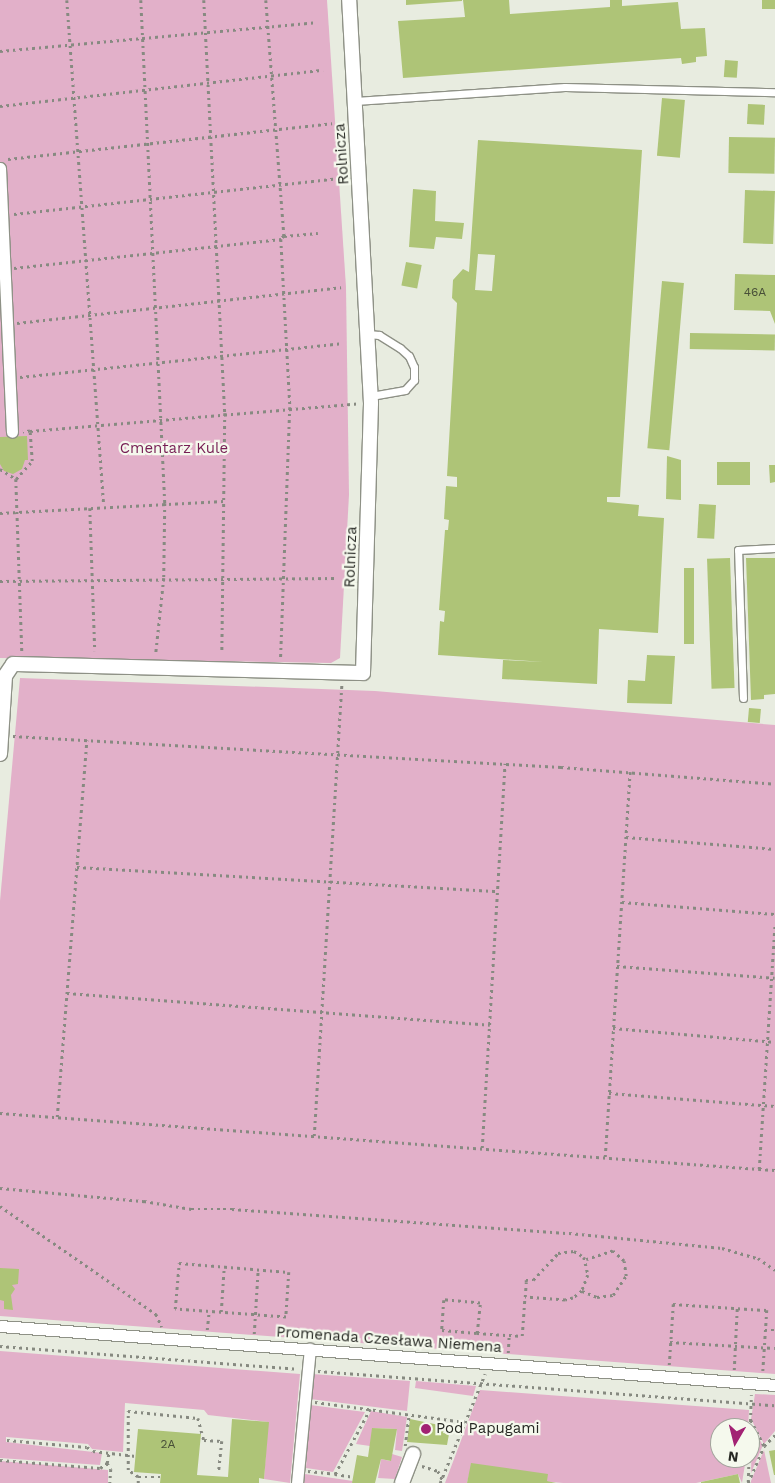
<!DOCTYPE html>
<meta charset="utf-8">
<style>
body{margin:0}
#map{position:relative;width:775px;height:1483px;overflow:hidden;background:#e8ece0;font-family:"Work Sans",sans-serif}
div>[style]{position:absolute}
.green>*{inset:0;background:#e2b0c9}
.building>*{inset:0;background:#aec477;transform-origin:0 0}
.path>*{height:2.5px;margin-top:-1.25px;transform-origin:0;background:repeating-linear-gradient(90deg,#878a81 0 2.5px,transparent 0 6.5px)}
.roads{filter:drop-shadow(1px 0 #8e9186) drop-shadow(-1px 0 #8e9186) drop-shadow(0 1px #8e9186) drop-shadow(0 -1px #8e9186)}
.service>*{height:7px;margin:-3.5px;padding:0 3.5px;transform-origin:3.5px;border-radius:3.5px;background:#fff}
.pedestrian>*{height:11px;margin:-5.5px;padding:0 5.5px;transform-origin:5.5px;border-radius:5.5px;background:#fff}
.minor>*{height:14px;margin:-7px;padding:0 7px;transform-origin:7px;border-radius:7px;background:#fff}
.dots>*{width:14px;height:14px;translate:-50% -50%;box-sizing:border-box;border:2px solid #f5f9ed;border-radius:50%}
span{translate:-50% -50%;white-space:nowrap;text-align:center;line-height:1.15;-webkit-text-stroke:4.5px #f5f9ed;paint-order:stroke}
.number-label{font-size:12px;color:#484f38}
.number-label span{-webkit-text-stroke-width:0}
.street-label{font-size:15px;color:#262823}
.park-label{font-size:15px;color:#761e54}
.poi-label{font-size:15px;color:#262823}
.left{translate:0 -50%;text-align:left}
.north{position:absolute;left:710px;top:1418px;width:50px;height:50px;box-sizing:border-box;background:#f5f9ed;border:1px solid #a2a59c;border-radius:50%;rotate:188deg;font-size:14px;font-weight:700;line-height:20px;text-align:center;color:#262823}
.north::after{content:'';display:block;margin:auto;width:18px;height:22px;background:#a22273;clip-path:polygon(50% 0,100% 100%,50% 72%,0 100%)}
</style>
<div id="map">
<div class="green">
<i style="clip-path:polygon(0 0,327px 0,346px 287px,349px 495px,340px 658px,331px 663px,0 658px)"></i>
<i style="clip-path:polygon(20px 678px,375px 691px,775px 725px,775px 1374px,0 1316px,0 901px)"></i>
<i style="clip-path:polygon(0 1351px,300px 1374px,290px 1483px,264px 1479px,268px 1422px,208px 1415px,204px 1410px,125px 1403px,123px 1452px,92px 1449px,88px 1444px,6px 1437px,6px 1442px,102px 1453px,100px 1465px,0 1458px)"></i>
<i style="clip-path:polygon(312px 1374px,410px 1381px,407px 1411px,310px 1399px)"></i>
<i style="clip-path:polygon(416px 1381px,476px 1386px,473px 1396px,415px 1388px)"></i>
<i style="clip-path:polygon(480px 1390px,749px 1410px,748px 1428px,720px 1428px,720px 1458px,746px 1458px,742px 1483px,738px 1474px,696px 1483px,563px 1483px,469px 1475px,467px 1483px,445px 1483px)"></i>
<i style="clip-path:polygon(755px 1394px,775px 1395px,775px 1431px,764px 1444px,751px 1419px)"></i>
<i style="clip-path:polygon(310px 1405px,365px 1412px,333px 1472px,306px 1468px)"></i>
<i style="clip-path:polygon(371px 1411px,407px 1417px,402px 1451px,395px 1450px,397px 1429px,373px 1428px,370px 1446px,356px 1444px)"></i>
<i style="clip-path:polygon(752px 1428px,763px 1445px,751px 1473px)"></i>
<i style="clip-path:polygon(764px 1450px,771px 1483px,751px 1483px,751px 1481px)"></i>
<i style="clip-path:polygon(392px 1454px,402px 1457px,395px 1479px,378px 1478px,381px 1459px,390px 1461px)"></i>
<i style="clip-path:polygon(0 1461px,108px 1470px,108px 1483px,0 1483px)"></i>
<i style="clip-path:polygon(305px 1474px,353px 1481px,352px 1483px,304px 1483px)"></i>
</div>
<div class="building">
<i style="clip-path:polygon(406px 0,462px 0,462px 1px,406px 5px)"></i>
<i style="clip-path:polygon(463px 0,509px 0,510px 14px,610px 7px,610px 0,622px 0,622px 6px,678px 2px,681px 29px,705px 28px,707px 56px,696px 57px,696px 62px,682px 64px,681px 58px,403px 78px,398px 21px,465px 17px)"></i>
<i style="left:762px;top:0;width:13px;height:9px"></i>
<i style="left:725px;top:60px;width:13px;height:17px;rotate:4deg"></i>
<i style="left:662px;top:98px;width:23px;height:58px;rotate:5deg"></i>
<i style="left:748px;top:104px;width:17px;height:20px;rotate:3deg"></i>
<i style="left:729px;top:137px;width:46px;height:36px;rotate:1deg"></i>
<i style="clip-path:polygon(evenodd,478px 140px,642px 150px,620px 497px,607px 497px,607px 502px,639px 505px,638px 516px,664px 518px,658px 633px,599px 629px,597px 684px,502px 679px,503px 660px,544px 662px,438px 655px,440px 621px,444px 622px,445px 611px,439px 610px,445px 530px,448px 530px,449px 520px,444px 519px,446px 486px,457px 487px,457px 477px,447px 476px,457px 303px,452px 298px,453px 280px,463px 269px,469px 272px,478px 140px,478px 254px,495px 255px,492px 291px,475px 290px,478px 254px)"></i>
<i style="clip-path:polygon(413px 189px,436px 191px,435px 221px,464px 223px,462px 239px,436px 237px,434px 249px,409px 247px)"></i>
<i style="left:745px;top:190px;width:30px;height:53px;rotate:2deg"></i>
<i style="left:406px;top:262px;width:16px;height:24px;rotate:11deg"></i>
<i style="clip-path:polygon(735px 274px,775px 275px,775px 324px,770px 311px,734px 310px)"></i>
<i style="left:662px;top:281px;width:22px;height:168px;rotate:5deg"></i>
<i style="left:690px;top:333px;width:85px;height:16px;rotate:1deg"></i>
<i style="clip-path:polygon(27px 436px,28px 460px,25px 460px,22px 469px,13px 474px,4px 471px,0 464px,0 437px)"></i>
<i style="clip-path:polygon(667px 456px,681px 460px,681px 500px,666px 499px)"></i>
<i style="left:750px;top:462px;width:23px;height:33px;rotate:90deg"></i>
<i style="clip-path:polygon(769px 465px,775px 465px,775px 482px,770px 483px)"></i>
<i style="left:699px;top:504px;width:17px;height:34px;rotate:3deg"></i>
<i style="left:730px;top:558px;width:130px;height:23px;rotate:88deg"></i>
<i style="clip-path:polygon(746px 558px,775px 558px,775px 694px,764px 695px,764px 699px,751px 700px)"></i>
<i style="left:684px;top:568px;width:10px;height:76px"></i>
<i style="clip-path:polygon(647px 655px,675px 656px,672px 704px,627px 703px,628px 680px,645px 681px)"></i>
<i style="left:749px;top:708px;width:12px;height:14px;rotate:5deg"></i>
<i style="clip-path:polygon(0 1268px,19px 1269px,18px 1284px,12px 1285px,15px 1289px,11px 1295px,13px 1310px,4px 1309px,4px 1301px,0 1300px)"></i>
<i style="clip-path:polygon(232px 1419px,269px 1422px,264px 1479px,259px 1478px,259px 1483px,160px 1483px,161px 1474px,134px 1472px,138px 1429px,201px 1434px,197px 1475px,228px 1477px)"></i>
<i style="clip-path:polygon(410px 1419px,444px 1426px,443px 1433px,449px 1434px,447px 1445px,407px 1442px)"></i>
<i style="clip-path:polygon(372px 1428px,397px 1429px,391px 1461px,381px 1459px,375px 1483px,352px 1483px,357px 1455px,368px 1457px)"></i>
<i style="clip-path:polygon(775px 1450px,775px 1475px,774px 1475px,769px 1451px)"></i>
<i style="clip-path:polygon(471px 1463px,548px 1474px,547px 1481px,556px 1483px,467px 1483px)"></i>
<i style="clip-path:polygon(738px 1474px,740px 1483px,701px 1483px,701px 1482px)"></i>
</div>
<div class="path">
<i style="left:67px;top:0;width:507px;rotate:85.82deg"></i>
<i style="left:141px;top:0;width:504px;rotate:87.27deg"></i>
<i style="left:165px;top:503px;width:75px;rotate:90.8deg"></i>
<i style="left:164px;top:578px;width:75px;rotate:96.1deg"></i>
<i style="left:204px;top:0;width:414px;rotate:87.1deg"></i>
<i style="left:225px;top:413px;width:240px;rotate:90.7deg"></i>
<i style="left:266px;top:0;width:237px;rotate:85.6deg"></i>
<i style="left:284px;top:236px;width:4px;rotate:135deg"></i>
<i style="left:281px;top:239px;width:168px;rotate:86.9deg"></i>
<i style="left:290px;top:407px;width:251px;rotate:92.1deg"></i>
<i style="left:0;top:51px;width:317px;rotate:-5.2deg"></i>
<i style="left:0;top:106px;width:325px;rotate:-6.4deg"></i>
<i style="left:8px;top:159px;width:326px;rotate:-6.3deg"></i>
<i style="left:14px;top:214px;width:321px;rotate:-6.3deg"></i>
<i style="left:284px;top:236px;width:34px;rotate:-5deg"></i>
<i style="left:14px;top:268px;width:269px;rotate:-6.2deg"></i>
<i style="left:17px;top:323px;width:326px;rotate:-6.3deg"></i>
<i style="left:20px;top:377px;width:323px;rotate:-6deg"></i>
<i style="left:30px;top:431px;width:331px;rotate:-4.8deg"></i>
<i style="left:0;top:469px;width:19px;rotate:32deg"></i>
<i style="left:16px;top:479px;width:173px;rotate:88deg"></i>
<i style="left:16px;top:479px;width:24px;rotate:-48deg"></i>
<i style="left:32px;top:461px;width:30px;rotate:-94deg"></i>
<i style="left:30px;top:431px;width:7px;rotate:172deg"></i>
<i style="left:90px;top:508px;width:143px;rotate:88deg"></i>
<i style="left:0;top:513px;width:224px;rotate:-3.1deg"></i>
<i style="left:0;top:581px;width:337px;rotate:-0.5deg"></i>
<i style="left:13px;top:736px;width:549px;rotate:3.24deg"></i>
<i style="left:561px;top:767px;width:215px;rotate:4.5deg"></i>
<i style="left:626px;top:837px;width:149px;rotate:4.6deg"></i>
<i style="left:77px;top:867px;width:422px;rotate:3.3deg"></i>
<i style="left:622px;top:902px;width:153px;rotate:4.5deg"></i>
<i style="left:617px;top:966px;width:158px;rotate:4.3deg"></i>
<i style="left:67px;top:993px;width:424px;rotate:4.3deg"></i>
<i style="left:613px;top:1028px;width:163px;rotate:4.9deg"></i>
<i style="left:609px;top:1093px;width:167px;rotate:4.5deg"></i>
<i style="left:0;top:1113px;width:761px;rotate:4.22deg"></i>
<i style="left:759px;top:1169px;width:246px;rotate:-86.3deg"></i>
<i style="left:57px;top:1117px;width:378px;rotate:-85.5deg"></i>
<i style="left:314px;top:1136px;width:453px;rotate:-86.5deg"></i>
<i style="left:482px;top:1148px;width:385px;rotate:-86.6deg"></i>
<i style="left:605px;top:1157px;width:386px;rotate:-86.3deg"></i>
<i style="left:759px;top:1169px;width:16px;rotate:4deg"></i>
<i style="left:0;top:1188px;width:145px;rotate:5.2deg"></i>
<i style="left:144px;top:1201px;width:48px;rotate:9.7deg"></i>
<i style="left:191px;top:1209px;width:41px"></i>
<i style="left:232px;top:1209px;width:338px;rotate:4.1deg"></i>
<i style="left:569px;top:1233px;width:154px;rotate:5.6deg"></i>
<i style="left:722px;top:1248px;width:37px;rotate:16deg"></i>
<i style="left:758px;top:1258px;width:21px;rotate:35deg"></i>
<i style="left:0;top:1206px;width:190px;rotate:34.7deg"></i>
<i style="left:156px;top:1314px;width:14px;rotate:65deg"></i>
<i style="left:179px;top:1263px;width:110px;rotate:4.7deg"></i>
<i style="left:289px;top:1272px;width:45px;rotate:93.8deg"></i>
<i style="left:286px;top:1317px;width:111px;rotate:-175.9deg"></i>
<i style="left:175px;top:1309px;width:46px;rotate:-85deg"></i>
<i style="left:582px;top:1291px;width:16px;rotate:22deg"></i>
<i style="left:597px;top:1297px;width:16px;rotate:-7deg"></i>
<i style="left:613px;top:1295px;width:23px;rotate:-56deg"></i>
<i style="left:626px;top:1276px;width:15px;rotate:-98deg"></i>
<i style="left:624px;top:1261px;width:15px;rotate:-138deg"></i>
<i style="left:613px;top:1251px;width:28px;rotate:162deg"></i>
<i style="left:221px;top:1312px;width:45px;rotate:-86.2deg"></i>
<i style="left:207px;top:1330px;width:19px;rotate:-84deg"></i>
<i style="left:765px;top:1330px;width:10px"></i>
<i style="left:477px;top:1333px;width:30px;rotate:-84deg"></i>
<i style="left:480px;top:1303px;width:36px;rotate:-175deg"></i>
<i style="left:444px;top:1300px;width:30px;rotate:94deg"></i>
<i style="left:442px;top:1330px;width:35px;rotate:5deg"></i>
<i style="left:477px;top:1333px;width:32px;rotate:4deg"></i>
<i style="left:509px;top:1335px;width:13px;rotate:4deg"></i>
<i style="left:522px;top:1336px;width:39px;rotate:-86deg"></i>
<i style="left:525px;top:1297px;width:15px;rotate:-86deg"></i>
<i style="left:526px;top:1282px;width:2px;rotate:-90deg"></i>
<i style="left:526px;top:1280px;width:7px"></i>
<i style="left:533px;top:1280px;width:37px;rotate:-47deg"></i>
<i style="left:558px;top:1253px;width:16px;rotate:-7deg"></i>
<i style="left:574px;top:1251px;width:12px;rotate:31deg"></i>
<i style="left:584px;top:1257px;width:18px;rotate:77deg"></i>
<i style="left:588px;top:1275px;width:17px;rotate:111deg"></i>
<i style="left:582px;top:1291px;width:11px;rotate:142deg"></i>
<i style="left:573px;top:1298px;width:8px;rotate:166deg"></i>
<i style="left:565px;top:1300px;width:40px;rotate:-175.7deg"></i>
<i style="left:254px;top:1334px;width:65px;rotate:-86.5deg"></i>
<i style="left:670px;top:1342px;width:105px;rotate:3.3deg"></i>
<i style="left:0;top:1346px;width:298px;rotate:4.4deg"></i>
<i style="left:508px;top:1353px;width:18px;rotate:-87deg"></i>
<i style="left:669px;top:1365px;width:61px;rotate:-86.2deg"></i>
<i style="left:673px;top:1304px;width:94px;rotate:3.7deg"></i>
<i style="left:767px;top:1310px;width:62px;rotate:93.7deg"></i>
<i style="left:734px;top:1370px;width:62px;rotate:-87.2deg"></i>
<i style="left:318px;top:1371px;width:458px;rotate:4.3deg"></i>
<i style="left:315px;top:1402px;width:151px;rotate:7.6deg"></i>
<i style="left:751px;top:1420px;width:29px;rotate:63deg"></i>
<i style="left:750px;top:1428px;width:33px;rotate:-88deg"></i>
<i style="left:7px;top:1440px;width:80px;rotate:5deg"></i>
<i style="left:87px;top:1447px;width:7px;rotate:34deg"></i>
<i style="left:93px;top:1451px;width:43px;rotate:6.6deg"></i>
<i style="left:405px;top:1446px;width:31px;rotate:-83deg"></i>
<i style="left:0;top:1460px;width:100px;rotate:4.6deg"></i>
<i style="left:100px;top:1468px;width:9px;rotate:-36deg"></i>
<i style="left:107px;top:1463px;width:7px;rotate:56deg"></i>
<i style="left:111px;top:1469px;width:14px;rotate:94deg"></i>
<i style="left:107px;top:1463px;width:11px;rotate:-80deg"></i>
<i style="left:422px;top:1466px;width:17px;rotate:17deg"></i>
<i style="left:438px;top:1471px;width:13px;rotate:63deg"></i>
<i style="left:308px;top:1471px;width:27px;rotate:6deg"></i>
<i style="left:335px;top:1474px;width:74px;rotate:-61.7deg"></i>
<i style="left:335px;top:1474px;width:18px;rotate:9deg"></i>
<i style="left:138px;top:1477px;width:22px"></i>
<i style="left:748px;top:1482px;width:24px;rotate:-88deg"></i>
<i style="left:138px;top:1483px;width:6px;rotate:-90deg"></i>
<i style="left:138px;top:1477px;width:12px;rotate:-145deg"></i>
<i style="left:128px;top:1470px;width:59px;rotate:-90deg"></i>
<i style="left:128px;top:1411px;width:70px;rotate:5.7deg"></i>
<i style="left:198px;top:1418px;width:23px;rotate:75deg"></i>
<i style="left:204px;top:1440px;width:18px;rotate:3deg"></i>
<i style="left:222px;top:1441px;width:30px;rotate:96deg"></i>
<i style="left:440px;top:1483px;width:118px;rotate:-67.6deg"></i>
<i style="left:748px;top:1483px;width:40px;rotate:-66.6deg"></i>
<i style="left:764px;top:1446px;width:16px;rotate:-45deg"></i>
</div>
<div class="roads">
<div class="service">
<i style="left:355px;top:101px;width:210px;rotate:-3.8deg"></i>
<i style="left:565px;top:87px;width:210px;rotate:1.4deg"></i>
<i style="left:368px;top:334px;width:11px;rotate:5deg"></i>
<i style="left:379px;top:335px;width:25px;rotate:32deg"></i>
<i style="left:400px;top:348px;width:12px;rotate:42deg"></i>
<i style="left:409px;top:356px;width:12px;rotate:66deg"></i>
<i style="left:414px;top:367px;width:13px;rotate:90deg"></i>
<i style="left:414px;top:380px;width:13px;rotate:132deg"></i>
<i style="left:405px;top:390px;width:36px;rotate:170deg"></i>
<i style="left:743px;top:698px;width:148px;rotate:-91.9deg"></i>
<i style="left:738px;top:550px;width:37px;rotate:-3deg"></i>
</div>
<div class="pedestrian">
<i style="left:0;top:168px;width:264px;rotate:87.4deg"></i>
<i style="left:0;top:1326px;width:777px;rotate:4.35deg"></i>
<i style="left:297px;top:1483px;width:135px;rotate:-84.5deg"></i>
</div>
<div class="minor">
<i style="left:0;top:754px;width:78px;rotate:-86.3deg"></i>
<i style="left:5px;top:676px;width:14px;rotate:-56deg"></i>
<i style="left:13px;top:664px;width:350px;rotate:1.5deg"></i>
<i style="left:363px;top:673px;width:270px;rotate:-88.3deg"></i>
<i style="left:371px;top:403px;width:404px;rotate:-93.1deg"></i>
<i style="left:402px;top:1483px;width:31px;rotate:-69deg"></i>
</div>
</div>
<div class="dots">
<i style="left:426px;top:1429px;background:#a22273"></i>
</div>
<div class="number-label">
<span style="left:755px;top:293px">46A</span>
<span style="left:168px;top:1445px">2A</span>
</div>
<div class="street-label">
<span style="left:342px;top:154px;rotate:-94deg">Rolnicza</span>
<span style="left:351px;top:557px;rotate:-88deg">Rolnicza</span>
<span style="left:389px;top:1340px;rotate:4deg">Promenada Czesława Niemena</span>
</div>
<div class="park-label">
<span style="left:174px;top:449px">Cmentarz Kule</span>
</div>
<div class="poi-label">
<span class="left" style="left:436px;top:1429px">Pod Papugami</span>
</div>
<div class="north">N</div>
</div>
